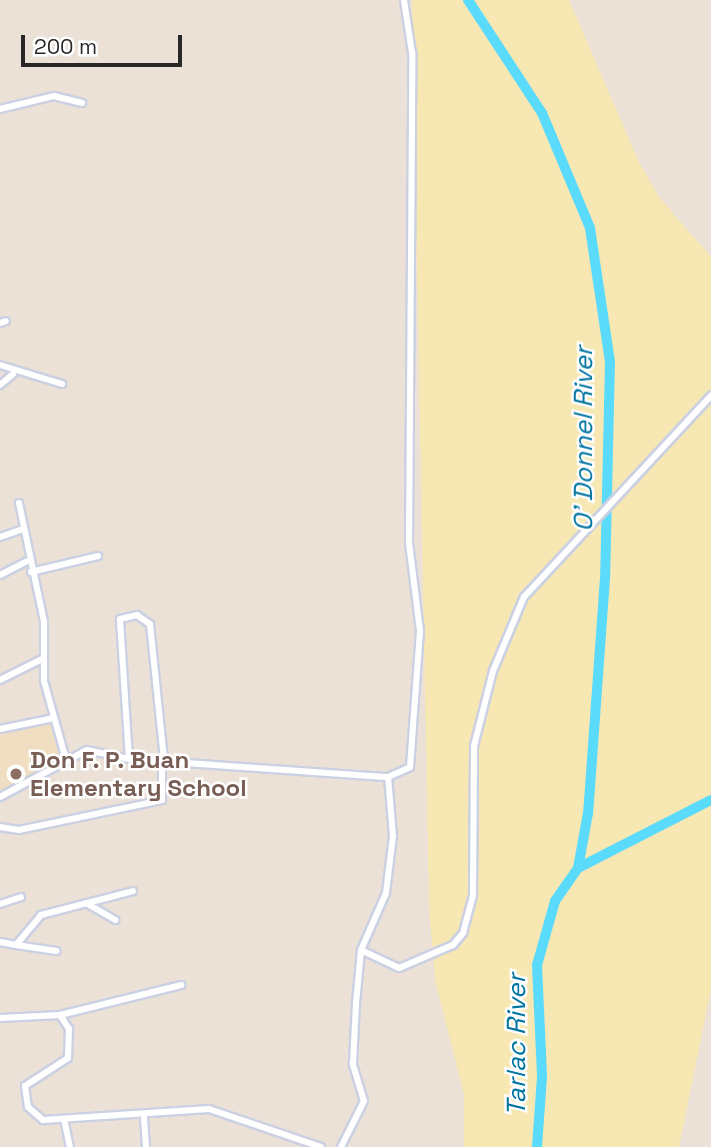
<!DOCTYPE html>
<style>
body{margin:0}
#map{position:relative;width:711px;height:1147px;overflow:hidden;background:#ece1d6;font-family:"Space Grotesk",sans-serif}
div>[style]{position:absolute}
.education>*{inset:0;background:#f0dec2}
.sand>*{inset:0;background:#f6e7b3}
.river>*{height:10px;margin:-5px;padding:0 5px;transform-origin:5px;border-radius:5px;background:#5bdbfc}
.roads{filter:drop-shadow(2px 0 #cbd1e2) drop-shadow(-2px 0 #cbd1e2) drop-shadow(0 2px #cbd1e2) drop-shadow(0 -2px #cbd1e2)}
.minor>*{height:6px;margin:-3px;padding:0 3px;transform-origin:3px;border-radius:3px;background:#fff}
.dots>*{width:19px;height:19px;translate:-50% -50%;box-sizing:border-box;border:4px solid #fff;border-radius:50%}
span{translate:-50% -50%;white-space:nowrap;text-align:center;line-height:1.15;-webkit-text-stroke:5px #fff;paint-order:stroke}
.education-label{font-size:24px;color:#785e54;font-weight:700}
.left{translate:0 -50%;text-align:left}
.water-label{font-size:26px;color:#0074a1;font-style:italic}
.scale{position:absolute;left:21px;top:35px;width:161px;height:32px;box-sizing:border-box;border:4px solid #272727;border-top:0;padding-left:9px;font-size:21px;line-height:24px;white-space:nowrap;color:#272727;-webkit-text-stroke:5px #fff;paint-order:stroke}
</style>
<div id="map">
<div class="education">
<i style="clip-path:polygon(52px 723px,63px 756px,0 792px,0 735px)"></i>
</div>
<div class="sand">
<i style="clip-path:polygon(412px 0,569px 0,639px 162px,659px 197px,711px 257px,711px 989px,679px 1147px,464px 1147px,464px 1095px,435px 980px,429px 906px)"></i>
</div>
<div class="river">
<i style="left:468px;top:0;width:135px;rotate:56.8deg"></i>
<i style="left:542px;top:113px;width:125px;rotate:67.3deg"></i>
<i style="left:590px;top:228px;width:135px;rotate:81.5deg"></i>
<i style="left:610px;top:362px;width:216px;rotate:91.3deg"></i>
<i style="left:605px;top:578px;width:236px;rotate:94.1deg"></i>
<i style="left:588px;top:813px;width:56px;rotate:100.3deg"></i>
<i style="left:578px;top:868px;width:40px;rotate:124.9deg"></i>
<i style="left:555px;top:901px;width:66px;rotate:105.7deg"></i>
<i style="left:537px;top:965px;width:112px;rotate:87.4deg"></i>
<i style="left:542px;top:1077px;width:70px;rotate:94.1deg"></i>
<i style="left:578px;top:868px;width:149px;rotate:-27.1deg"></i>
</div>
<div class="roads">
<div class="minor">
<i style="left:0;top:109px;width:56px;rotate:-13.5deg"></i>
<i style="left:54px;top:96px;width:29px;rotate:14deg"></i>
<i style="left:0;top:323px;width:6px;rotate:-18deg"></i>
<i style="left:0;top:365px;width:65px;rotate:17deg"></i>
<i style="left:0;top:385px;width:17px;rotate:-40deg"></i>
<i style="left:19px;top:503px;width:122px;rotate:78.1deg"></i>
<i style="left:44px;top:622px;width:59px;rotate:90deg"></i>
<i style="left:44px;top:681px;width:78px;rotate:74.4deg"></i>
<i style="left:0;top:537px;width:24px;rotate:-19deg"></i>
<i style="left:31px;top:572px;width:69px;rotate:-13.4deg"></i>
<i style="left:0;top:575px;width:30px;rotate:-27deg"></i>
<i style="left:0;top:680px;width:47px;rotate:-26.6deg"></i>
<i style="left:0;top:729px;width:55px;rotate:-11.5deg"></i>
<i style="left:129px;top:759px;width:140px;rotate:-93.7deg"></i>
<i style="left:120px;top:619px;width:17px;rotate:-13deg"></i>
<i style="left:137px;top:615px;width:16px;rotate:35deg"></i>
<i style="left:150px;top:624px;width:137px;rotate:84.1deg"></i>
<i style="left:0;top:797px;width:99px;rotate:-28.4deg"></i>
<i style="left:87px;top:750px;width:43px;rotate:12.1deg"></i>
<i style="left:129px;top:759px;width:260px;rotate:4deg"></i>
<i style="left:388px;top:777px;width:24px;rotate:-24deg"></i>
<i style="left:410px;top:767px;width:136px;rotate:-85.8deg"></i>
<i style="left:420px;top:631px;width:89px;rotate:-97.1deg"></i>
<i style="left:409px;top:543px;width:490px;rotate:-89.6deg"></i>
<i style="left:412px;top:53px;width:54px;rotate:-98.6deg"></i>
<i style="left:0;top:827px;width:19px;rotate:9deg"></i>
<i style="left:19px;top:830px;width:146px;rotate:-11.8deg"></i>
<i style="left:162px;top:800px;width:40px;rotate:-90deg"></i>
<i style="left:86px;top:903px;width:34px;rotate:30deg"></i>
<i style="left:0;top:904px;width:22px;rotate:-18deg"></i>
<i style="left:0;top:942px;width:16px;rotate:11deg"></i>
<i style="left:16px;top:945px;width:39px;rotate:-50deg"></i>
<i style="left:41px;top:915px;width:95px;rotate:-14.6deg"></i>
<i style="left:16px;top:945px;width:41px;rotate:8.3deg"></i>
<i style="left:361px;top:950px;width:42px;rotate:25.3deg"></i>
<i style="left:399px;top:968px;width:59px;rotate:-23.1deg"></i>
<i style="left:453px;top:945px;width:16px;rotate:-50deg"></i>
<i style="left:463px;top:933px;width:39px;rotate:-75deg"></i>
<i style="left:473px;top:895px;width:149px;rotate:-89.6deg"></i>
<i style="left:474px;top:746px;width:77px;rotate:-75.8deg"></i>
<i style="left:493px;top:671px;width:80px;rotate:-67.3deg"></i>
<i style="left:524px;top:597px;width:275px;rotate:-47.1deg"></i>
<i style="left:60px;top:1015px;width:125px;rotate:-13.9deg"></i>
<i style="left:0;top:1018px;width:60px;rotate:-2.9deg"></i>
<i style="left:60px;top:1015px;width:17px;rotate:57deg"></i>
<i style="left:69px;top:1029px;width:29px;rotate:92deg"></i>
<i style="left:68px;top:1058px;width:51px;rotate:146.9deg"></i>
<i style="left:25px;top:1086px;width:21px;rotate:82deg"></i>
<i style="left:28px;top:1107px;width:20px;rotate:41deg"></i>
<i style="left:43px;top:1120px;width:166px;rotate:-3.8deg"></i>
<i style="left:209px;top:1109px;width:118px;rotate:18.7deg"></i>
<i style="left:144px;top:1118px;width:29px;rotate:86deg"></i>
<i style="left:64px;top:1119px;width:29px;rotate:78deg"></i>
<i style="left:341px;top:1147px;width:51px;rotate:-63.4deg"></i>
<i style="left:364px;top:1101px;width:39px;rotate:-107deg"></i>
<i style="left:353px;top:1064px;width:61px;rotate:-87.2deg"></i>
<i style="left:356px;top:1003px;width:53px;rotate:-84.6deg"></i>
<i style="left:361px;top:950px;width:62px;rotate:-66.3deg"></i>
<i style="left:386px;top:893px;width:57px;rotate:-83deg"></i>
<i style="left:393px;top:836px;width:59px;rotate:-94.8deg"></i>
</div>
</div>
<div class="dots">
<i style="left:16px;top:774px;background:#8d6e63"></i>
</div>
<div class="education-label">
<span class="left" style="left:30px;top:774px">Don F. P. Buan<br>Elementary School</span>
</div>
<div class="water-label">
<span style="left:584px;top:439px;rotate:-90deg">O' Donnel River</span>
<span style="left:517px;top:1045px;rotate:-90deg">Tarlac River</span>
</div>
<div class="scale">200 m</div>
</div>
